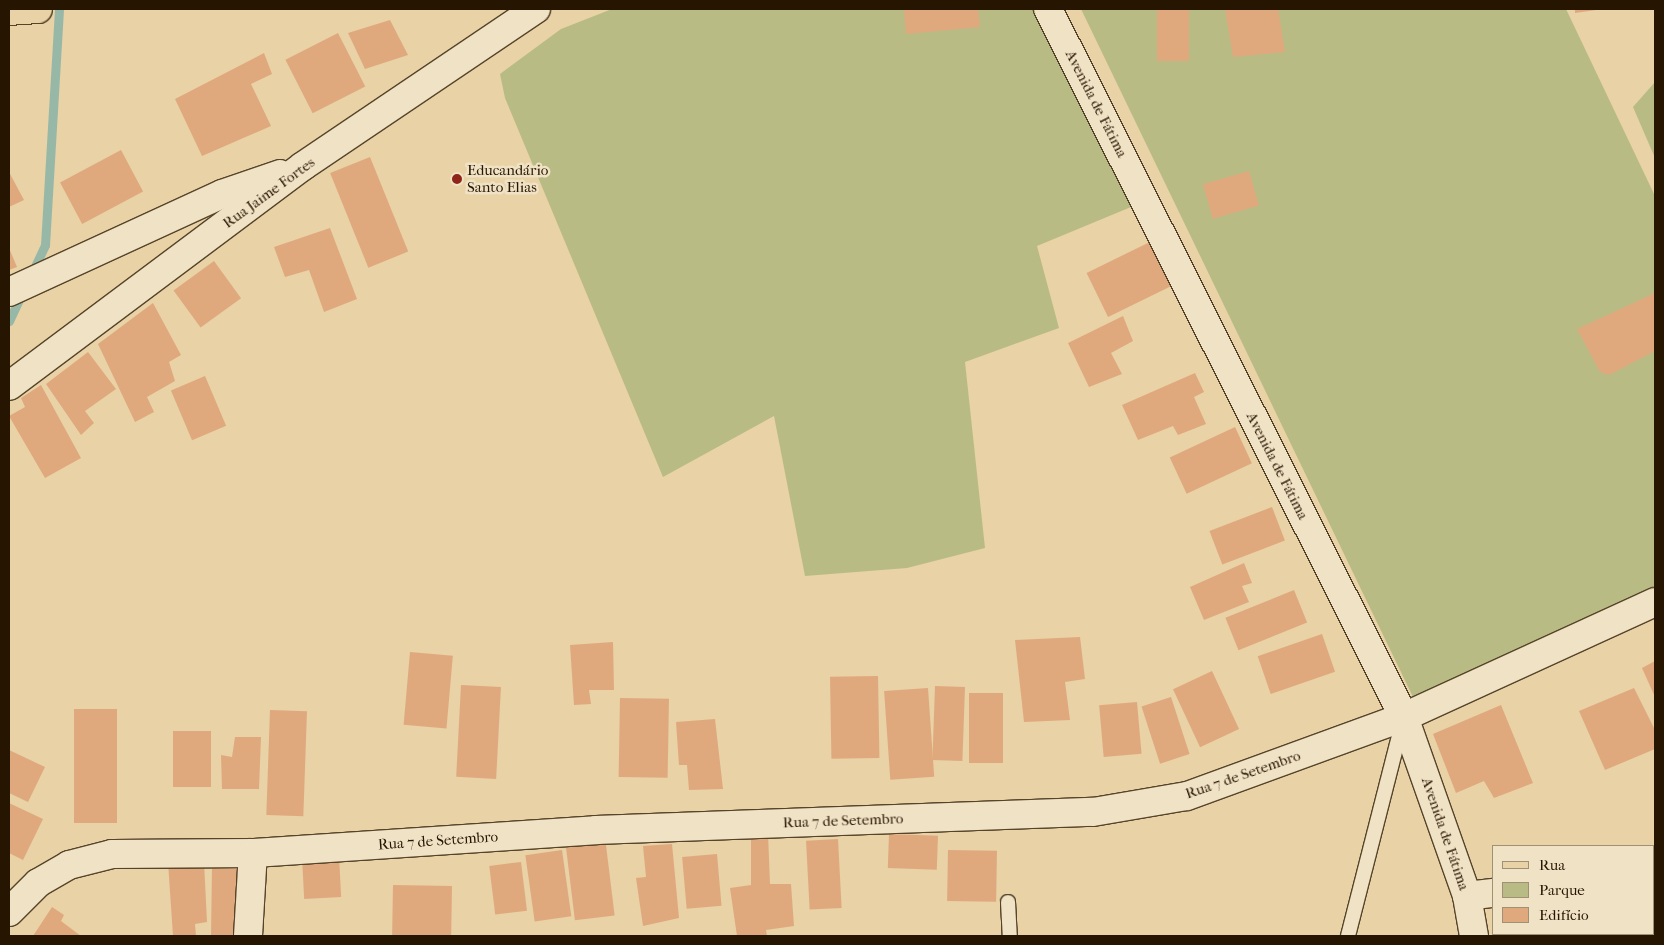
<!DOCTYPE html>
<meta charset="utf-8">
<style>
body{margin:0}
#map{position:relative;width:1664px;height:945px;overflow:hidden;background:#e8d2a6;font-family:"IM FELL French Canon",serif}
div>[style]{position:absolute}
.green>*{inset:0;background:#b9bb84}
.stream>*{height:9px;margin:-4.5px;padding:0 4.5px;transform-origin:4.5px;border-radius:4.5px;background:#97b8a7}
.building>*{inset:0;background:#e0a97d;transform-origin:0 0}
.roads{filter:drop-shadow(1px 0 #56442a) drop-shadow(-1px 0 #56442a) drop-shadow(0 1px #56442a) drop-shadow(0 -1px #56442a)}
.lane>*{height:14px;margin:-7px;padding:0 7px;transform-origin:7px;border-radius:7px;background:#f0e2c5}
.street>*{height:28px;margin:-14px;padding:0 14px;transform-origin:14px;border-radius:14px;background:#f0e2c5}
.primary>*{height:28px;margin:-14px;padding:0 14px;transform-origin:14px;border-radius:14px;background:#e8d2a6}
.dots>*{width:14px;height:14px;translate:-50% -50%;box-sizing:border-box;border:2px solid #f0e2c5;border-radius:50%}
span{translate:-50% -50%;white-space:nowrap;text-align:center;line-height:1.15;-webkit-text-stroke:5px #f0e2c5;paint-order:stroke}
.street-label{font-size:15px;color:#261500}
.poi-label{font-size:15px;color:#261500}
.left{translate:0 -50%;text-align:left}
.frame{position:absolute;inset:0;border:10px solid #261500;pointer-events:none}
.legend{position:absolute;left:1492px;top:845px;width:162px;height:90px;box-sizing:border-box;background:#f0e2c5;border:1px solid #9f9076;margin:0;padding:6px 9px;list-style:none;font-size:15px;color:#261500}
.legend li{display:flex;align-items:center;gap:10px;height:25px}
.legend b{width:25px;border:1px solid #9f9076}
</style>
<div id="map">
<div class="green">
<i style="clip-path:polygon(612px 9px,1036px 9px,1131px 207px,1037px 246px,1059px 328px,965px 362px,985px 548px,907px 568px,805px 576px,774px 416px,663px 477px,505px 98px,500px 74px,561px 29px)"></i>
<i style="clip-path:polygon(1081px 9px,1566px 9px,1655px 196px,1655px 586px,1413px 697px)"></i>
<i style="clip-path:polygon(1655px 82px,1655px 158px,1633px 107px)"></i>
</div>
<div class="stream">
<i style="left:31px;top:275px;width:33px;rotate:-65deg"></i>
<i style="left:45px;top:245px;width:236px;rotate:-86.6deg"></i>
<i style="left:9px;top:321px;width:31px;rotate:-65deg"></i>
</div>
<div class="building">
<i style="clip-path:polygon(904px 9px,978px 9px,980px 27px,906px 34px)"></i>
<i style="left:1157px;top:9px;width:32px;height:52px"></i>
<i style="clip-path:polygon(1225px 9px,1278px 9px,1285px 52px,1233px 57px)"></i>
<i style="clip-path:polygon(1575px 9px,1596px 9px,1596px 10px,1575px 13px)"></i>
<i style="clip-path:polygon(390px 20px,408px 55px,365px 69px,348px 33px)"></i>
<i style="left:338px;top:33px;width:60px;height:59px;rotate:63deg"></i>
<i style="clip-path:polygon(264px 53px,272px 74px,251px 84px,271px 126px,202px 156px,175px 99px)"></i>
<i style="left:121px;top:150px;width:47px;height:69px;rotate:62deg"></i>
<i style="left:370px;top:157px;width:102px;height:43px;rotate:68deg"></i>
<i style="left:1249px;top:171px;width:36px;height:48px;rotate:74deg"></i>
<i style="clip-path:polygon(9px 172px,24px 200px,9px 207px)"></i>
<i style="clip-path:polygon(330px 228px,357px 299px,324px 312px,309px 270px,285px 277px,274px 247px)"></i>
<i style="left:1154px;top:240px;width:49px;height:75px;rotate:64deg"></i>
<i style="clip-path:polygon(9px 248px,17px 267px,9px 270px)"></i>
<i style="left:214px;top:261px;width:46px;height:50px;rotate:54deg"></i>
<i style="clip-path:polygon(1655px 293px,1655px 351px,1609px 375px,1600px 372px,1577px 329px)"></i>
<i style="clip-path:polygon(153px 303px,181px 355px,169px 362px,175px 381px,147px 397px,154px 412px,135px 422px,98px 344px)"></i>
<i style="clip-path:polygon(1123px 316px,1133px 341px,1111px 353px,1122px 374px,1089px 387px,1068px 343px)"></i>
<i style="clip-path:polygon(88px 352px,116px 389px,85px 411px,94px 423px,81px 435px,46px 384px)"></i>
<i style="clip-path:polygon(1195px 373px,1204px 392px,1194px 397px,1206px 424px,1178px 435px,1173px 426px,1138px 440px,1122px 405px)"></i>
<i style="left:205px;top:376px;width:54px;height:37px;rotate:67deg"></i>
<i style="clip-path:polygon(41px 385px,81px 458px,45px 478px,9px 416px,25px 407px,21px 398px)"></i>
<i style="left:1235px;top:427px;width:40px;height:72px;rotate:65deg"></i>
<i style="left:1272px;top:507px;width:36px;height:67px;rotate:69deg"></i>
<i style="clip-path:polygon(1244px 563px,1252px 583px,1242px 586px,1249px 602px,1204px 620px,1190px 587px)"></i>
<i style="left:1294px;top:590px;width:35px;height:74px;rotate:68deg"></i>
<i style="left:1322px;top:634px;width:40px;height:68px;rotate:71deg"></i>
<i style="clip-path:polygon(1080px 637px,1085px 679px,1065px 682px,1070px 720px,1024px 722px,1015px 640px)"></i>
<i style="clip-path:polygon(613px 642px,614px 690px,589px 690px,591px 704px,574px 705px,570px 645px)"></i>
<i style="left:410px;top:652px;width:43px;height:73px;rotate:5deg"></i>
<i style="clip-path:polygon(1655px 661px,1655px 697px,1642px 668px)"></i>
<i style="left:1212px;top:671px;width:64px;height:43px;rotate:65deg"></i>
<i style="left:878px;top:676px;width:82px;height:48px;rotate:89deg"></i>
<i style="left:461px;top:685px;width:40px;height:92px;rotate:3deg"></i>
<i style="left:935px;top:686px;width:30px;height:74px;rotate:2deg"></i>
<i style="left:928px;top:688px;width:89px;height:44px;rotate:86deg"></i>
<i style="clip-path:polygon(1634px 688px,1655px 730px,1655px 749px,1605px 770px,1579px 711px)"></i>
<i style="left:969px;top:693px;width:34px;height:70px"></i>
<i style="left:1171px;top:697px;width:60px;height:31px;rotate:72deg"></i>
<i style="left:620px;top:698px;width:49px;height:79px;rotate:1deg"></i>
<i style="left:1137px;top:702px;width:52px;height:38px;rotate:85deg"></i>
<i style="clip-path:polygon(1501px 705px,1533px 783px,1494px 798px,1484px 781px,1456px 793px,1433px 734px)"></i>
<i style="left:74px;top:709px;width:43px;height:114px"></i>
<i style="left:270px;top:710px;width:37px;height:105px;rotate:2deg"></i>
<i style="clip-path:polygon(715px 719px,723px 789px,689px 790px,687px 765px,679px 765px,676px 722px)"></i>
<i style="left:173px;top:731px;width:38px;height:56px"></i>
<i style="clip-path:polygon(235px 737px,261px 737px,259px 789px,222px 789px,221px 755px,232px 757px)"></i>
<i style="clip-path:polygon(9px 750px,45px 767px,28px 802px,9px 793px)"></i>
<i style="clip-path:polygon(9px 803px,43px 819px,23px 860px,9px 853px)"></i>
<i style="clip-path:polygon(768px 833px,770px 884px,791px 884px,794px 926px,766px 930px,767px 936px,737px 936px,730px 888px,751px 885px,751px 834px)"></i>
<i style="left:889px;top:834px;width:49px;height:34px;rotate:2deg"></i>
<i style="left:605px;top:837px;width:79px;height:40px;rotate:83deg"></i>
<i style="left:838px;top:839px;width:69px;height:32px;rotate:87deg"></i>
<i style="clip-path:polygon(672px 844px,679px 918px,643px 926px,636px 878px,646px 877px,643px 846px)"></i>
<i style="left:562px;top:850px;width:67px;height:37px;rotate:82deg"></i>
<i style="left:948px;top:850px;width:49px;height:51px;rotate:1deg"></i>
<i style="left:717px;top:854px;width:52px;height:35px;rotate:85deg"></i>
<i style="left:339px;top:856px;width:41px;height:37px;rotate:87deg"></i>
<i style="clip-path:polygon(168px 862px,204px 862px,207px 922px,195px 924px,196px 936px,173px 936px)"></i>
<i style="left:521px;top:862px;width:49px;height:32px;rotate:83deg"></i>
<i style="clip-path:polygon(212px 868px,250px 869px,244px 936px,211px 936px)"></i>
<i style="left:452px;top:886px;width:50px;height:59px;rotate:91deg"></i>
<i style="clip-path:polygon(52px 907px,64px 915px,61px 921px,81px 936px,33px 936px)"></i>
<i style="clip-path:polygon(1518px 934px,1602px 934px,1518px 936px)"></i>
</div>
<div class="roads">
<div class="lane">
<i style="left:1008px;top:902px;width:34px;rotate:87deg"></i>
<i style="left:1348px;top:936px;width:219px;rotate:-75.7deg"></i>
</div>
<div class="street">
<i style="left:1048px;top:9px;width:792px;rotate:63.31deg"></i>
<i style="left:1404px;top:717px;width:190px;rotate:70.6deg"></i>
<i style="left:1467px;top:896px;width:41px;rotate:80.1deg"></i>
<i style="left:9px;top:292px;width:234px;rotate:-24.7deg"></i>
<i style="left:222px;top:194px;width:61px;rotate:-19deg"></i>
<i style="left:9px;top:386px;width:367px;rotate:-36.8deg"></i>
<i style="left:303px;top:166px;width:281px;rotate:-34deg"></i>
<i style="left:1653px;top:871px;width:2px"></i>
<i style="left:1467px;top:896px;width:26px;rotate:-7deg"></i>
<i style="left:9px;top:912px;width:41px;rotate:-45deg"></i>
<i style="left:38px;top:883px;width:36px;rotate:-30deg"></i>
<i style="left:69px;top:865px;width:44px;rotate:-14.3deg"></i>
<i style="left:112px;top:854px;width:141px;rotate:-0.4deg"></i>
<i style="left:253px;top:853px;width:344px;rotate:-3.8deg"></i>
<i style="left:596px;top:830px;width:497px;rotate:-2.1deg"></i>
<i style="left:1093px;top:812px;width:95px;rotate:-9.7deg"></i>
<i style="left:1187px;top:796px;width:231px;rotate:-20deg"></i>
<i style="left:1404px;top:717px;width:276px;rotate:-24.6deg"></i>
<i style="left:248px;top:936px;width:83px;rotate:-86.6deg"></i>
</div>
<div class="primary">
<i style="left:9px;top:11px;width:29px;rotate:-4deg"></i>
</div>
</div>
<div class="dots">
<i style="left:457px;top:179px;background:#8f2418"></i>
</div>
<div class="street-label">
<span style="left:1096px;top:104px;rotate:63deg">Avenida de Fátima</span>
<span style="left:269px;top:193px;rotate:-36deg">Rua Jaime Fortes</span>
<span style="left:1277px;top:466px;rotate:63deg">Avenida de Fátima</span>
<span style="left:1243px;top:775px;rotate:-19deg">Rua 7 de Setembro</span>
<span style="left:843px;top:821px;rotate:-2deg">Rua 7 de Setembro</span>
<span style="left:1445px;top:834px;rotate:71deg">Avenida de Fátima</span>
<span style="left:438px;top:841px;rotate:-4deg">Rua 7 de Setembro</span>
</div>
<div class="poi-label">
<span class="left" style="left:467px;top:179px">Educandário<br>Santo Elias</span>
</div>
<div class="frame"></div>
<ul class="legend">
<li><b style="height:6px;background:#e8d2a6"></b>Rua</li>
<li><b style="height:14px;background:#b9bb84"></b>Parque</li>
<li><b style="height:14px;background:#e0a97d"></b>Edifício</li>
</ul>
</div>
